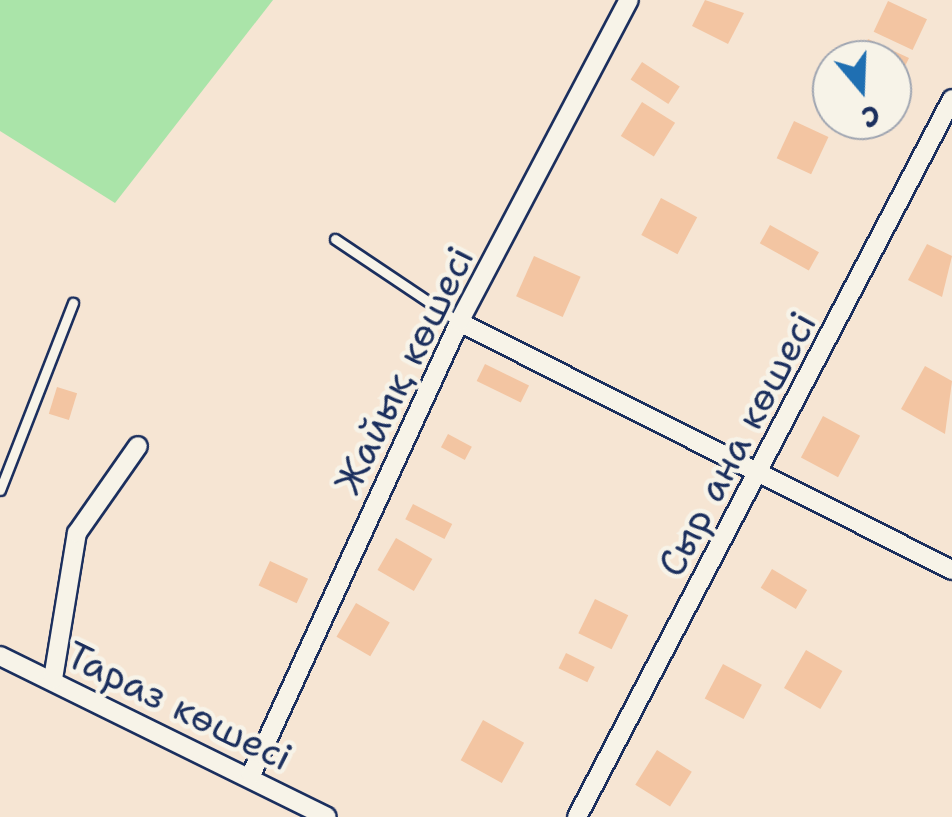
<!DOCTYPE html>
<meta charset="utf-8">
<style>
body{margin:0}
#map{position:relative;width:952px;height:817px;overflow:hidden;background:#f6e5d3;font-family:"Shantell Sans",sans-serif}
div>[style]{position:absolute}
.green>*{inset:0;background:#aae4a9}
.building>*{inset:0;background:#f3c5a2;transform-origin:0 0}
.roads{filter:drop-shadow(2px 0 #1b2f5e) drop-shadow(-2px 0 #1b2f5e) drop-shadow(0 2px #1b2f5e) drop-shadow(0 -2px #1b2f5e)}
.service>*{height:9px;margin:-4.5px;padding:0 4.5px;transform-origin:4.5px;border-radius:4.5px;background:#f7f3e8}
.minor>*{height:18px;margin:-9px;padding:0 9px;transform-origin:9px;border-radius:9px;background:#f7f3e8}
span{translate:-50% -50%;white-space:nowrap;text-align:center;line-height:1.15;-webkit-text-stroke:9px #f7f3e8;paint-order:stroke}
.street-label{font-size:38px;color:#1b2f5e}
.north{position:absolute;left:812px;top:40px;width:100px;height:100px;box-sizing:border-box;background:#f7f3e8;border:2px solid #9fa5b1;border-radius:50%;rotate:161deg;font-size:28px;font-weight:700;line-height:40px;text-align:center;color:#1b2f5e}
.north::after{content:'';display:block;margin:auto;width:35px;height:45px;background:#1f6fb2;clip-path:polygon(50% 0,100% 100%,50% 72%,0 100%)}
</style>
<div id="map">
<div class="green">
<i style="clip-path:polygon(0 0,273px 0,115px 203px,0 131px)"></i>
</div>
<div class="building">
<i style="clip-path:polygon(705px 0,744px 13px,728px 44px,692px 26px)"></i>
<i style="left:888px;top:1px;width:43px;height:34px;rotate:25deg"></i>
<i style="clip-path:polygon(868px 39px,909px 58px,892px 93px,892px 60px,858px 60px)"></i>
<i style="left:642px;top:62px;width:45px;height:21px;rotate:33deg"></i>
<i style="left:642px;top:102px;width:39px;height:40px;rotate:32deg"></i>
<i style="left:794px;top:121px;width:38px;height:41px;rotate:25deg"></i>
<i style="left:661px;top:198px;width:41px;height:42px;rotate:28deg"></i>
<i style="left:770px;top:225px;width:56px;height:21px;rotate:29deg"></i>
<i style="clip-path:polygon(927px 244px,952px 256px,942px 297px,908px 280px)"></i>
<i style="left:534px;top:256px;width:51px;height:44px;rotate:24deg"></i>
<i style="left:485px;top:364px;width:49px;height:19px;rotate:26deg"></i>
<i style="clip-path:polygon(925px 366px,952px 381px,945px 434px,901px 409px)"></i>
<i style="left:57px;top:387px;width:21px;height:28px;rotate:17deg"></i>
<i style="left:823px;top:416px;width:42px;height:47px;rotate:28deg"></i>
<i style="left:448px;top:434px;width:27px;height:15px;rotate:28deg"></i>
<i style="left:413px;top:504px;width:44px;height:17px;rotate:27deg"></i>
<i style="left:396px;top:538px;width:42px;height:37px;rotate:30deg"></i>
<i style="left:270px;top:561px;width:42px;height:27px;rotate:25deg"></i>
<i style="left:772px;top:569px;width:41px;height:22px;rotate:31deg"></i>
<i style="left:595px;top:599px;width:37px;height:38px;rotate:26deg"></i>
<i style="left:356px;top:603px;width:39px;height:39px;rotate:30deg"></i>
<i style="left:806px;top:650px;width:42px;height:44px;rotate:30deg"></i>
<i style="left:566px;top:653px;width:32px;height:17px;rotate:26deg"></i>
<i style="left:723px;top:664px;width:44px;height:39px;rotate:28deg"></i>
<i style="left:483px;top:720px;width:47px;height:46px;rotate:29deg"></i>
<i style="left:657px;top:750px;width:41px;height:41px;rotate:32deg"></i>
</div>
<div class="roads">
<div class="service">
<i style="left:335px;top:239px;width:149px;rotate:33.8deg"></i>
<i style="left:0;top:490px;width:201px;rotate:-68.7deg"></i>
</div>
<div class="minor">
<i style="left:459px;top:322px;width:552px;rotate:26.7deg"></i>
<i style="left:0;top:656px;width:364px;rotate:26.2deg"></i>
<i style="left:53px;top:679px;width:148px;rotate:-80.7deg"></i>
<i style="left:77px;top:533px;width:106px;rotate:-55deg"></i>
<i style="left:251px;top:775px;width:498px;rotate:-65.3deg"></i>
<i style="left:459px;top:322px;width:364px;rotate:-62.2deg"></i>
<i style="left:577px;top:817px;width:810px;rotate:-62.42deg"></i>
</div>
</div>
<div class="street-label">
<span style="left:404px;top:370px;rotate:-64deg">Жайық көшесі</span>
<span style="left:737px;top:444px;rotate:-62deg">Сыр ана көшесі</span>
<span style="left:179px;top:706px;rotate:26deg">Тараз көшесі</span>
</div>
<div class="north">С</div>
</div>
